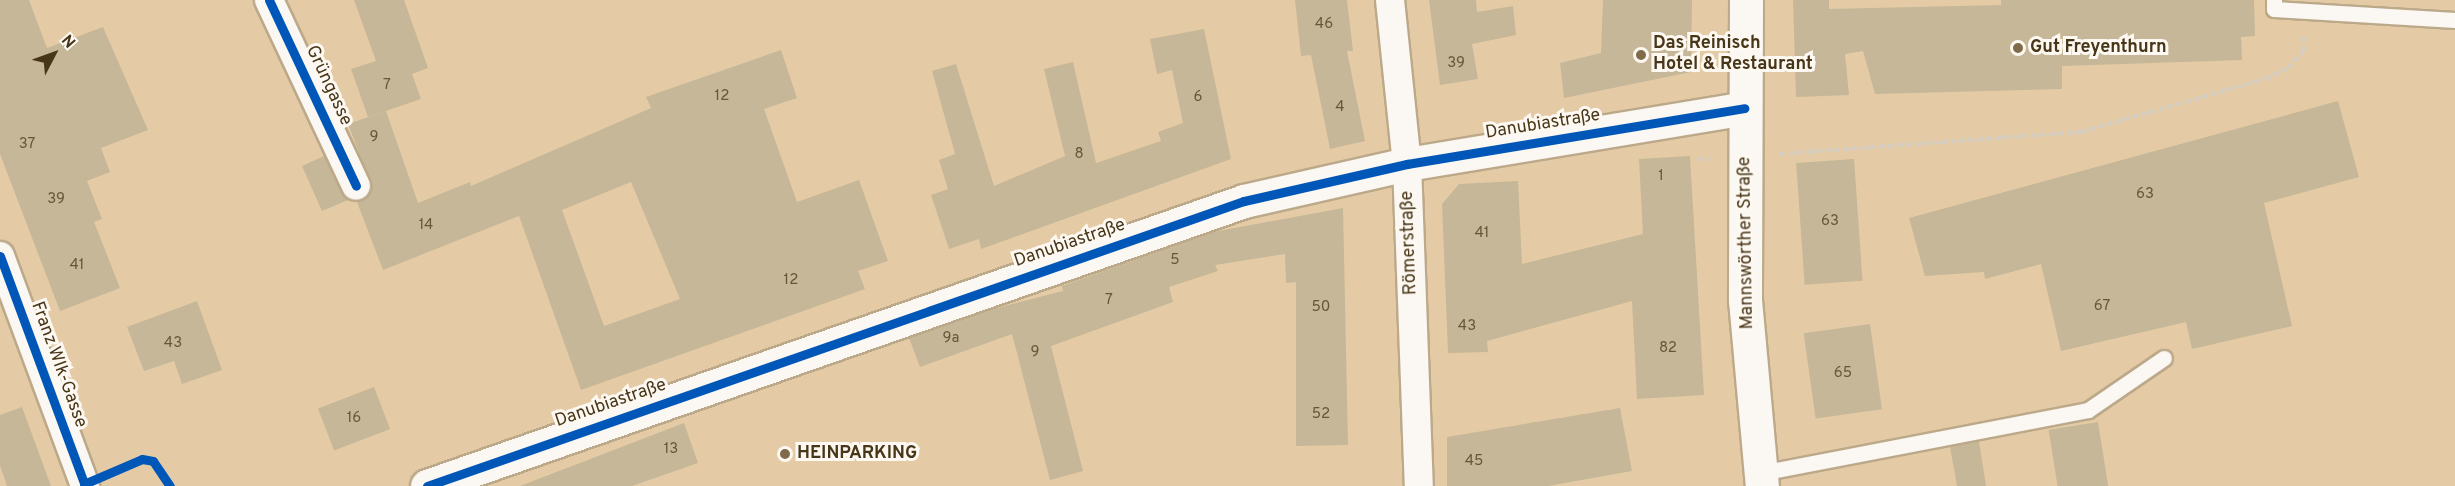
<!DOCTYPE html>
<meta charset="utf-8">
<style>
body{margin:0}
#map{position:relative;width:2455px;height:486px;overflow:hidden;background:#e4cba5;font-family:Overpass,sans-serif}
div>[style]{position:absolute}
.building>*{inset:0;background:#c5b797;transform-origin:0 0}
.path>*{height:4px;margin-top:-2px;transform-origin:0;background:repeating-linear-gradient(90deg,#d6cec1 0 6px,transparent 0 9px)}
.roads{filter:drop-shadow(2px 0 #bca98a) drop-shadow(-2px 0 #bca98a) drop-shadow(0 2px #bca98a) drop-shadow(0 -2px #bca98a)}
.service>*{height:15px;margin:-7.5px;padding:0 7.5px;transform-origin:7.5px;border-radius:7.5px;background:#fbf7f2}
.minor>*{height:28px;margin:-14px;padding:0 14px;transform-origin:14px;border-radius:14px;background:#fbf7f2}
.tertiary>*{height:33px;margin:-16.5px;padding:0 16.5px;transform-origin:16.5px;border-radius:16.5px;background:#fbf7f2}
.secondary>*{height:33px;margin:-16.5px;padding:0 16.5px;transform-origin:16.5px;border-radius:16.5px;background:#fbf7f2}
.cycleway>*{height:9px;margin:-4.5px;padding:0 4.5px;transform-origin:4.5px;border-radius:4.5px;background:#0057b8}
.dots>*{width:16px;height:16px;translate:-50% -50%;box-sizing:border-box;border:3px solid #fdf9f2;border-radius:50%}
span{translate:-50% -50%;white-space:nowrap;text-align:center;line-height:1.15;-webkit-text-stroke:6px #fdf9f2;paint-order:stroke}
.number-label{font-size:15px;color:#675638}
.number-label span{-webkit-text-stroke-width:0}
.poi-label{font-size:18px;color:#483618;font-weight:700}
.left{translate:0 -50%;text-align:left}
.street-label{font-size:18px;color:#483618}
.north{position:absolute;left:24px;top:24px;width:60px;height:60px;-webkit-text-stroke:4px #fdf9f2;paint-order:stroke;rotate:49deg;font-size:16px;font-weight:700;line-height:24px;text-align:center;color:#483618}
.north::after{content:'';display:block;margin:auto;width:21px;height:27px;background:#483618;clip-path:polygon(50% 0,100% 100%,50% 72%,0 100%)}
</style>
<div id="map">
<div class="building">
<i style="clip-path:polygon(0 0,29px 0,47px 48px,103px 27px,148px 130px,101px 148px,110px 172px,87px 181px,102px 219px,94px 222px,120px 288px,60px 311px,0 154px)"></i>
<i style="clip-path:polygon(354px 0,404px 0,428px 68px,412px 74px,421px 99px,368px 117px,351px 69px,376px 61px)"></i>
<i style="clip-path:polygon(1295px 0,1347px 0,1353px 51px,1347px 51px,1365px 141px,1330px 149px,1311px 55px,1301px 56px)"></i>
<i style="clip-path:polygon(1429px 0,1476px 0,1477px 12px,1513px 6px,1516px 35px,1472px 44px,1478px 79px,1440px 85px)"></i>
<i style="clip-path:polygon(1603px 0,1692px 0,1691px 72px,1564px 98px,1560px 63px,1601px 53px)"></i>
<i style="clip-path:polygon(1793px 0,1829px 0,1829px 9px,2001px 5px,2001px 0,2254px 0,2255px 36px,2241px 37px,2242px 60px,2062px 66px,2062px 89px,1875px 94px,1863px 51px,1845px 54px,1849px 95px,1796px 97px)"></i>
<i style="clip-path:polygon(1204px 29px,1231px 159px,981px 249px,979px 239px,949px 249px,931px 195px,948px 189px,939px 160px,955px 154px,932px 71px,956px 64px,994px 186px,1065px 156px,1044px 69px,1073px 62px,1096px 163px,1161px 141px,1158px 132px,1183px 123px,1172px 70px,1157px 74px,1150px 39px)"></i>
<i style="clip-path:polygon(evenodd,781px 50px,797px 98px,764px 109px,797px 202px,859px 180px,888px 261px,858px 271px,865px 289px,581px 390px,519px 216px,383px 270px,357px 202px,369px 196px,372px 187px,348px 124px,386px 111px,418px 203px,470px 182px,471px 186px,651px 108px,646px 97px,781px 50px,631px 182px,680px 299px,604px 326px,562px 210px,631px 182px)"></i>
<i style="clip-path:polygon(2338px 101px,2359px 177px,2264px 203px,2292px 326px,2192px 349px,2186px 322px,2061px 351px,2041px 264px,1985px 279px,1984px 272px,1925px 276px,1909px 218px)"></i>
<i style="clip-path:polygon(324px 156px,348px 200px,322px 211px,302px 166px)"></i>
<i style="clip-path:polygon(1690px 156px,1704px 395px,1637px 399px,1632px 301px,1487px 341px,1488px 352px,1448px 353px,1442px 204px,1459px 184px,1518px 181px,1522px 264px,1643px 234px,1639px 159px)"></i>
<i style="left:1854px;top:159px;width:122px;height:58px;rotate:86deg"></i>
<i style="clip-path:polygon(1343px 208px,1348px 445px,1296px 446px,1296px 282px,1286px 283px,1285px 254px,1215px 265px,1218px 271px,1169px 287px,1173px 302px,1051px 346px,1083px 471px,1050px 480px,1012px 334px,920px 367px,909px 338px,989px 310px,1063px 291px,1062px 286px,1213px 232px)"></i>
<i style="clip-path:polygon(197px 301px,222px 370px,182px 384px,174px 361px,144px 371px,127px 327px)"></i>
<i style="left:1870px;top:324px;width:86px;height:67px;rotate:82deg"></i>
<i style="left:374px;top:387px;width:45px;height:60px;rotate:69deg"></i>
<i style="clip-path:polygon(22px 407px,37px 448px,51px 486px,7px 486px,0 466px,0 415px)"></i>
<i style="clip-path:polygon(1620px 408px,1632px 471px,1548px 486px,1447px 486px,1447px 437px)"></i>
<i style="left:2098px;top:422px;width:65px;height:50px;rotate:81deg"></i>
<i style="clip-path:polygon(684px 423px,698px 463px,632px 486px,520px 486px)"></i>
<i style="clip-path:polygon(1979px 441px,1986px 486px,1957px 486px,1950px 447px)"></i>
</div>
<div class="path">
<i style="left:1780px;top:154px;width:302px;rotate:-4.2deg"></i>
<i style="left:2081px;top:132px;width:191px;rotate:-16.1deg"></i>
<i style="left:2265px;top:79px;width:25px;rotate:-26deg"></i>
<i style="left:2288px;top:68px;width:22px;rotate:-47deg"></i>
<i style="left:2303px;top:52px;width:17px;rotate:-90deg"></i>
<i style="left:1698px;top:159px;width:12px;rotate:-5deg"></i>
</div>
<div class="roads">
<div class="service">
<i style="left:2274px;top:0;width:9px;rotate:90deg"></i>
<i style="left:2274px;top:9px;width:181px;rotate:3.5deg"></i>
<i style="left:1761px;top:473px;width:333px;rotate:-10.9deg"></i>
<i style="left:2088px;top:410px;width:92px;rotate:-34.4deg"></i>
</div>
<div class="minor">
<i style="left:269px;top:0;width:205px;rotate:64.9deg"></i>
<i style="left:1390px;top:0;width:165px;rotate:84.1deg"></i>
<i style="left:1407px;top:164px;width:322px;rotate:87.9deg"></i>
<i style="left:0;top:256px;width:245px;rotate:69.7deg"></i>
</div>
<div class="tertiary">
<i style="left:427px;top:486px;width:865px;rotate:-19.23deg"></i>
<i style="left:1244px;top:201px;width:167px;rotate:-12.8deg"></i>
<i style="left:1407px;top:164px;width:342px;rotate:-9.4deg"></i>
</div>
<div class="secondary">
<i style="left:1746px;top:0;width:300px;rotate:90.2deg"></i>
<i style="left:1745px;top:300px;width:187px;rotate:84.8deg"></i>
</div>
</div>
<div class="cycleway">
<i style="left:269px;top:0;width:205px;rotate:64.9deg"></i>
<i style="left:0;top:256px;width:245px;rotate:69.7deg"></i>
<i style="left:84px;top:484px;width:63px;rotate:-23.3deg"></i>
<i style="left:142px;top:459px;width:11px;rotate:10deg"></i>
<i style="left:153px;top:461px;width:30px;rotate:56deg"></i>
<i style="left:427px;top:486px;width:865px;rotate:-19.23deg"></i>
<i style="left:1244px;top:201px;width:167px;rotate:-12.8deg"></i>
<i style="left:1407px;top:164px;width:342px;rotate:-9.4deg"></i>
</div>
<div class="dots">
<i style="left:2018px;top:48px;background:#7f6a49"></i>
<i style="left:1641px;top:55px;background:#7f6a49"></i>
<i style="left:785px;top:454px;background:#7f6a49"></i>
</div>
<div class="number-label">
<span style="left:1324px;top:25px">46</span>
<span style="left:1456px;top:64px">39</span>
<span style="left:387px;top:86px">7</span>
<span style="left:722px;top:97px">12</span>
<span style="left:1198px;top:98px">6</span>
<span style="left:1340px;top:108px">4</span>
<span style="left:374px;top:138px">9</span>
<span style="left:27px;top:145px">37</span>
<span style="left:1079px;top:155px">8</span>
<span style="left:1661px;top:177px">1</span>
<span style="left:2145px;top:195px">63</span>
<span style="left:56px;top:200px">39</span>
<span style="left:1830px;top:222px">63</span>
<span style="left:426px;top:226px">14</span>
<span style="left:1482px;top:234px">41</span>
<span style="left:1175px;top:261px">5</span>
<span style="left:77px;top:266px">41</span>
<span style="left:791px;top:281px">12</span>
<span style="left:1109px;top:301px">7</span>
<span style="left:2102px;top:307px">67</span>
<span style="left:1321px;top:308px">50</span>
<span style="left:1467px;top:327px">43</span>
<span style="left:951px;top:339px">9a</span>
<span style="left:173px;top:344px">43</span>
<span style="left:1668px;top:349px">82</span>
<span style="left:1035px;top:353px">9</span>
<span style="left:1843px;top:374px">65</span>
<span style="left:1321px;top:415px">52</span>
<span style="left:354px;top:419px">16</span>
<span style="left:671px;top:450px">13</span>
<span style="left:1474px;top:462px">45</span>
</div>
<div class="poi-label">
<span class="left" style="left:1653px;top:55px">Das Reinisch<br>Hotel &amp; Restaurant</span>
<span class="left" style="left:2030px;top:48px">Gut Freyenthurn</span>
<span class="left" style="left:797px;top:454px">HEINPARKING</span>
</div>
<div class="street-label">
<span style="left:328px;top:86px;rotate:65deg">Grüngasse</span>
<span style="left:1543px;top:125px;rotate:-9deg">Danubiastraße</span>
<span style="left:1410px;top:243px;rotate:-92deg">Römerstraße</span>
<span style="left:1747px;top:243px;rotate:-91deg">Mannswörther Straße</span>
<span style="left:1070px;top:244px;rotate:-19deg">Danubiastraße</span>
<span style="left:58px;top:365px;rotate:70deg">Franz Wlk-Gasse</span>
<span style="left:611px;top:404px;rotate:-19deg">Danubiastraße</span>
</div>
<div class="north">N</div>
</div>
